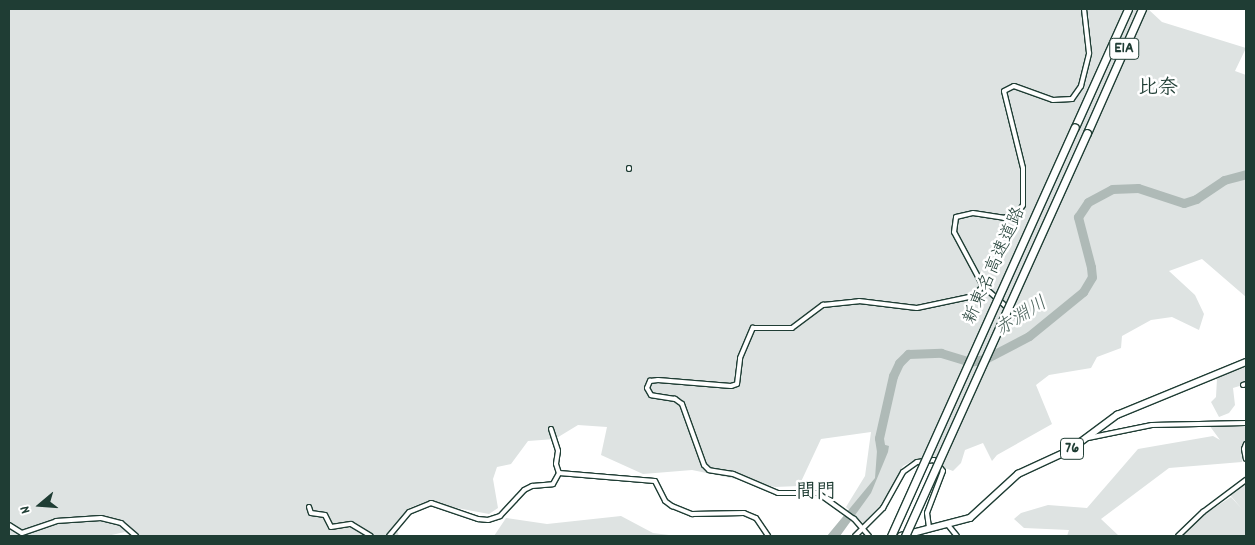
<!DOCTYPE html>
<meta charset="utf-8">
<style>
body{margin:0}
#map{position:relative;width:1255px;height:545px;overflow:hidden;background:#fff;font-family:Dekko,"Klee One",sans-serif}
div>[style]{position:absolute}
.green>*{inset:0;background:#dee3e2}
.water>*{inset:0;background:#afbab7}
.river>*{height:9px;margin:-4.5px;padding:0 4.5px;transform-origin:4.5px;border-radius:4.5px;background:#afbab7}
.roads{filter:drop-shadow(1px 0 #1f3d34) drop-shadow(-1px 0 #1f3d34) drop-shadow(0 1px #1f3d34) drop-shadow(0 -1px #1f3d34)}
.street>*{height:4px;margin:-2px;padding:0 2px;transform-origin:2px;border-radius:2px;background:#fff}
.primary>*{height:5.5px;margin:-2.75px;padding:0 2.75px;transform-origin:2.75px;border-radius:2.75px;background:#fff}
.highway>*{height:7px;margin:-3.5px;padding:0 3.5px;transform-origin:3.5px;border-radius:3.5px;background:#fff}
.bridges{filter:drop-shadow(1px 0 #1f3d34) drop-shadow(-1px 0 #1f3d34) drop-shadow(0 1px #1f3d34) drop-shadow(0 -1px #1f3d34)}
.highway-bridge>*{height:7px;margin:-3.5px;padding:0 3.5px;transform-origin:3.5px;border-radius:3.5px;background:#fff}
span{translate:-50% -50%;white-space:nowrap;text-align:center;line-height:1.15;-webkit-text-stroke:5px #fff;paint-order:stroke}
.shield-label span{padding:1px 4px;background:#fff;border:1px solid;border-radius:4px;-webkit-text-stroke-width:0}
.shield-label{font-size:16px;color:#1f3d34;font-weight:700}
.street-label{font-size:18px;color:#1f3d34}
.water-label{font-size:19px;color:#4a625b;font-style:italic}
.quarter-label{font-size:20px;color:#1f3d34;font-weight:700}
.frame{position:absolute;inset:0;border:10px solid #1f3d34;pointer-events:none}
.north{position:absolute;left:15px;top:480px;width:50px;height:50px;-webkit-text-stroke:4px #fff;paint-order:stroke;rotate:252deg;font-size:14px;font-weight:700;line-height:20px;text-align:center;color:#1f3d34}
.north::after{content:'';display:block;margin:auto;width:18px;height:22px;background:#1f3d34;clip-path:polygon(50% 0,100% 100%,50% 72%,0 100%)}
</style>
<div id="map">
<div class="green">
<i style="clip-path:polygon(9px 9px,1148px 9px,1162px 22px,1246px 48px,1235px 71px,1246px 75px,1246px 297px,1202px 259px,1169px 271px,1195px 295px,1204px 314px,1199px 330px,1172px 317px,1151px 320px,1122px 336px,1121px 348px,1097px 357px,1091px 368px,1049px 375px,1036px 385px,1052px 424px,997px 455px,992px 461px,983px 443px,965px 450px,961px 463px,953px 471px,918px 458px,903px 466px,885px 500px,863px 523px,846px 507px,865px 476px,871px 432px,821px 439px,799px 486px,775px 487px,692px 470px,643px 474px,601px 455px,607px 427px,578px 425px,555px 439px,528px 441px,511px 464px,497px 467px,493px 479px,498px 508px,489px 514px,425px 502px,409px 508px,396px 528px,399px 536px,131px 536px,125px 532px,107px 536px,9px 536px)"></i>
<i style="clip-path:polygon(1246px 367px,1246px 384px,1233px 388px,1235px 405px,1229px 413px,1219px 417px,1211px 402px,1216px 397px,1217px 378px)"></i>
<i style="clip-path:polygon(1209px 425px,1246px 427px,1246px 458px,1244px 453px,1242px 462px,1169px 468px,1101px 519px,1119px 536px,1067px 536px,1069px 530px,1024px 528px,1014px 519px,1021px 513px,1048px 505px,1087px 508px,1138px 449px,1213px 436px,1220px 440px)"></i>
<i style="clip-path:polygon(1246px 483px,1246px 536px,1178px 536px,1194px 521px,1231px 497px,1242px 509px,1230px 495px)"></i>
<i style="clip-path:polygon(621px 516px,653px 533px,677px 536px,494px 536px,506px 518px,547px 524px)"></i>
</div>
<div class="water">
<i style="clip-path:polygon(878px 437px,882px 444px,889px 446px,888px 452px,871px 493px,840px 536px,827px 536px,875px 478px)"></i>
</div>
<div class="river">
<i style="left:881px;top:451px;width:13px;rotate:-99deg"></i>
<i style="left:879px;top:438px;width:64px;rotate:-77.3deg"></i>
<i style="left:893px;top:376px;width:14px;rotate:-65deg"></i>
<i style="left:899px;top:363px;width:13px;rotate:-45deg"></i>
<i style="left:908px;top:354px;width:33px;rotate:-2deg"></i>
<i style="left:941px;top:353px;width:31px;rotate:17deg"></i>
<i style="left:971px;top:362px;width:16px;rotate:-14deg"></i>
<i style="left:987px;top:358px;width:47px;rotate:-27.6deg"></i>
<i style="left:1029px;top:336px;width:70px;rotate:-39.2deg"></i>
<i style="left:1083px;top:292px;width:17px;rotate:-59deg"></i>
<i style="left:1092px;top:277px;width:10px;rotate:-96deg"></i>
<i style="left:1091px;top:267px;width:52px;rotate:-104.6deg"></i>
<i style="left:1078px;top:217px;width:18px;rotate:-56deg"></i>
<i style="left:1088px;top:202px;width:27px;rotate:-28deg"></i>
<i style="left:1112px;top:189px;width:26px;rotate:-2deg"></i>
<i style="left:1138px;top:188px;width:48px;rotate:18.1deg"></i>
<i style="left:1184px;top:203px;width:13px;rotate:-18deg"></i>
<i style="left:1196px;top:199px;width:34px;rotate:-34deg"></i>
<i style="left:1224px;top:180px;width:23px;rotate:-15deg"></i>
</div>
<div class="roads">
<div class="street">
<i style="left:629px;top:169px;width:1px;rotate:-90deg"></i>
<i style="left:983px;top:286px;width:48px;rotate:41.6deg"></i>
<i style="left:1243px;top:385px;width:3px;rotate:-18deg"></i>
<i style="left:551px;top:429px;width:23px;rotate:72deg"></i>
<i style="left:558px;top:451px;width:13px;rotate:99deg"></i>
<i style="left:556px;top:464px;width:9px;rotate:72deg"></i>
<i style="left:1088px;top:438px;width:65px;rotate:-11.5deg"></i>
<i style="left:1152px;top:425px;width:94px;rotate:-1.2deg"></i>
<i style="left:1246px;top:444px;width:5px;rotate:112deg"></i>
<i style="left:1244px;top:449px;width:10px;rotate:79deg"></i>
<i style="left:559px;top:473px;width:96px;rotate:4.8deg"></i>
<i style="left:655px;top:481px;width:22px;rotate:63deg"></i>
<i style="left:665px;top:501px;width:9px;rotate:36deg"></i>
<i style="left:672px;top:506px;width:22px;rotate:22deg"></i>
<i style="left:692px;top:514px;width:52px;rotate:-1.1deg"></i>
<i style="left:744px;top:513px;width:13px;rotate:23deg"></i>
<i style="left:756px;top:518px;width:22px;rotate:56deg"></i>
<i style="left:309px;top:507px;width:6px;rotate:72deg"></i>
<i style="left:311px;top:513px;width:14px;rotate:8deg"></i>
<i style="left:325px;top:515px;width:13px;rotate:63deg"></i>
<i style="left:331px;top:527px;width:20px;rotate:-9deg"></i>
<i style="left:351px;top:524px;width:23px;rotate:31deg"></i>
<i style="left:9px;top:525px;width:15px;rotate:32deg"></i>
<i style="left:22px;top:533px;width:36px;rotate:-19deg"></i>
<i style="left:56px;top:521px;width:45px;rotate:-3.8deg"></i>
<i style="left:101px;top:518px;width:21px;rotate:14deg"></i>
<i style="left:121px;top:523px;width:20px;rotate:41deg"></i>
<i style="left:948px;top:525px;width:14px;rotate:51deg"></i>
<i style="left:389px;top:536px;width:31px;rotate:-50deg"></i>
<i style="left:409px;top:512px;width:24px;rotate:-22deg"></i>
<i style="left:431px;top:503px;width:50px;rotate:18.8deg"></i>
<i style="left:478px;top:519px;width:10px;rotate:6deg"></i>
<i style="left:488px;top:520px;width:13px;rotate:-18deg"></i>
<i style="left:500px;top:516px;width:35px;rotate:-47deg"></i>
<i style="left:524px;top:490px;width:9px;rotate:-27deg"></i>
<i style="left:532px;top:486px;width:21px;rotate:-5deg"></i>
<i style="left:553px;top:484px;width:13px;rotate:-61deg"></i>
<i style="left:855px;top:536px;width:40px;rotate:-45deg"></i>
<i style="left:883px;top:508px;width:41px;rotate:-60.9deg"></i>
<i style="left:903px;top:472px;width:17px;rotate:-36deg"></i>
<i style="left:917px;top:462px;width:17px;rotate:-7deg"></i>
<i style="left:934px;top:460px;width:14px;rotate:51deg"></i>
<i style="left:943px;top:471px;width:45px;rotate:110.9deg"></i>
<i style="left:927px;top:513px;width:15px;rotate:82deg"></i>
<i style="left:869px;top:536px;width:23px;rotate:-131deg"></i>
<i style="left:854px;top:519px;width:44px;rotate:-144.2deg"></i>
<i style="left:818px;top:493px;width:40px;rotate:180deg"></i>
<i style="left:778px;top:493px;width:49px;rotate:-157.1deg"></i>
<i style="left:733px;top:474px;width:24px;rotate:-171deg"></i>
<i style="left:709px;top:470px;width:7px;rotate:-135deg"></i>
<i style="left:704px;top:465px;width:65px;rotate:-109.8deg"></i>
<i style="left:682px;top:404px;width:9px;rotate:-144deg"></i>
<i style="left:675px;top:399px;width:24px;rotate:-171deg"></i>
<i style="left:651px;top:395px;width:8px;rotate:-120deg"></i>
<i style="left:647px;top:388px;width:8px;rotate:-67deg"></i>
<i style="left:650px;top:381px;width:8px;rotate:-7deg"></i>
<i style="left:658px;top:380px;width:73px;rotate:4.7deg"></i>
<i style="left:731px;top:386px;width:6px;rotate:-18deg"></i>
<i style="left:737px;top:384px;width:26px;rotate:-83deg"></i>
<i style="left:740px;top:358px;width:33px;rotate:-67deg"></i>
<i style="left:753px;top:328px;width:39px"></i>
<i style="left:792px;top:328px;width:39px;rotate:-37deg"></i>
<i style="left:823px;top:305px;width:36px;rotate:-6deg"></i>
<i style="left:859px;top:301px;width:58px;rotate:6.9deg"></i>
<i style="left:917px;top:308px;width:58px;rotate:-11.9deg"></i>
<i style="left:974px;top:296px;width:13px;rotate:-48deg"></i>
<i style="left:983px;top:286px;width:61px;rotate:-118.2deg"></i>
<i style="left:954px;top:232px;width:15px;rotate:-82deg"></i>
<i style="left:956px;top:217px;width:17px;rotate:-13deg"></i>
<i style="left:973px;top:213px;width:31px;rotate:9deg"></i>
<i style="left:1004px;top:218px;width:15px;rotate:-20deg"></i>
<i style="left:1018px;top:213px;width:9px;rotate:-58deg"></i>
<i style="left:1023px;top:205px;width:37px;rotate:-90deg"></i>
<i style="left:1023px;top:168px;width:79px;rotate:-103.9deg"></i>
<i style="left:1004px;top:91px;width:11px;rotate:-27deg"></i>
<i style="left:1014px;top:86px;width:41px;rotate:19.7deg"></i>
<i style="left:1053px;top:100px;width:19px;rotate:-3deg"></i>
<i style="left:1072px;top:99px;width:16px;rotate:-55deg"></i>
<i style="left:1081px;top:86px;width:34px;rotate:-76deg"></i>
<i style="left:1089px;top:53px;width:44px;rotate:-96.5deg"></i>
<i style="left:1178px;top:536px;width:35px;rotate:-44deg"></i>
<i style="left:1203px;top:512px;width:54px;rotate:-36.7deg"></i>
</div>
<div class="primary">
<i style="left:901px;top:536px;width:71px;rotate:-14.6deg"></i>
<i style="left:970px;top:518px;width:65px;rotate:-42.5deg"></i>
<i style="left:1018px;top:474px;width:57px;rotate:-24.8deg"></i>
<i style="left:1070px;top:450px;width:59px;rotate:-36.7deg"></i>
<i style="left:1117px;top:415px;width:139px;rotate:-22.3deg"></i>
</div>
<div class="highway">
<i style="left:1075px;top:127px;width:129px;rotate:-65.8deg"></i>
<i style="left:1087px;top:133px;width:136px;rotate:-66.1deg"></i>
</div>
</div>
<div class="bridges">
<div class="highway-bridge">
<i style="left:891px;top:536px;width:448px;rotate:-65.8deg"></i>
<i style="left:905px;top:536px;width:442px;rotate:-65.7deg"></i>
</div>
</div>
<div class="shield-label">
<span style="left:1124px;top:49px">E1A</span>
<span style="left:1072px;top:449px">76</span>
</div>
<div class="street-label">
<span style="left:996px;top:266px;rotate:-66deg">新東名高速道路</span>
</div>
<div class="water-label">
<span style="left:1022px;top:318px;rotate:-32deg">赤淵川</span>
</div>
<div class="quarter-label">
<span style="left:1158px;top:89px">比奈</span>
<span style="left:816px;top:493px">間門</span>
</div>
<div class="frame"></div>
<div class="north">N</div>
</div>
